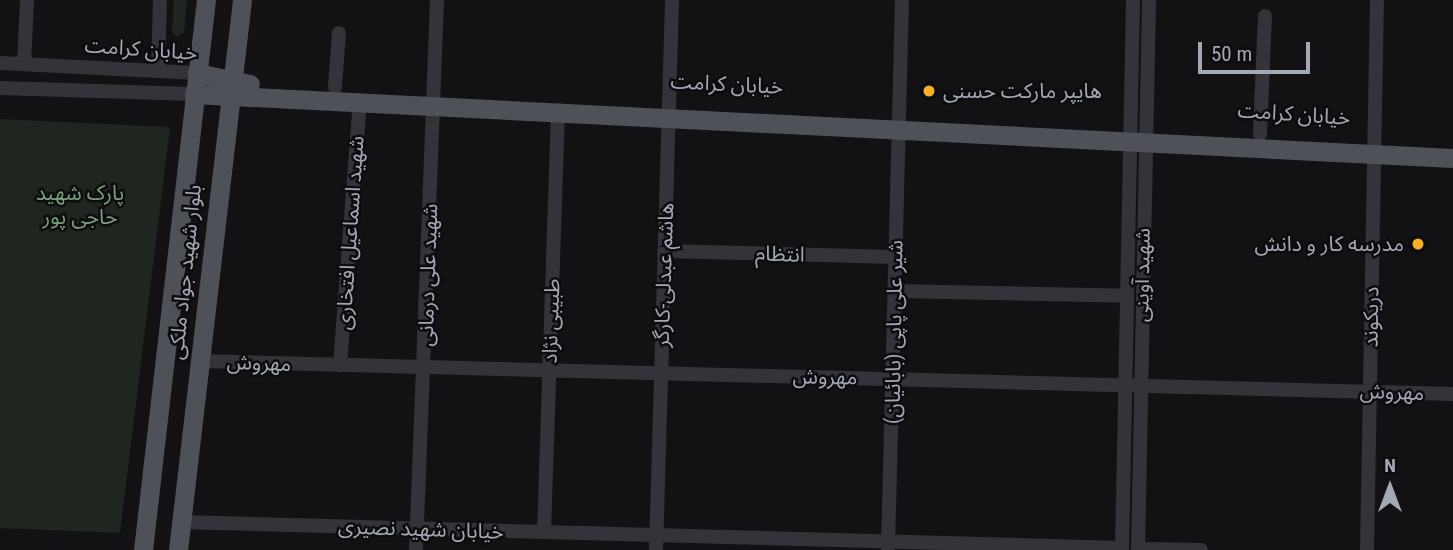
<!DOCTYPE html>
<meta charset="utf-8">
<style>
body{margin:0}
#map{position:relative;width:1453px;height:550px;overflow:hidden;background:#121214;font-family:"Roboto Condensed","Noto Sans Arabic",sans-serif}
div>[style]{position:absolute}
.green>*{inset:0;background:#1e261f}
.minor>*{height:14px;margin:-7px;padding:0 7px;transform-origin:7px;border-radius:7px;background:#333439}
.major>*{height:19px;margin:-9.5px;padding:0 9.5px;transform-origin:9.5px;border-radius:9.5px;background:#4f5158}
.dots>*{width:19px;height:19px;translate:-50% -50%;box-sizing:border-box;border:4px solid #0d0d0f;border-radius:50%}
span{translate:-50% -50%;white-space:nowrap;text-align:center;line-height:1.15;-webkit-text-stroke:5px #0d0d0f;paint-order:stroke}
.street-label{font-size:21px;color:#a3a8b5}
.poi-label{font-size:21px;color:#a3a8b5}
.left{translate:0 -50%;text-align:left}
.right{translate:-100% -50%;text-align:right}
.park-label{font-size:21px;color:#79a07c}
.north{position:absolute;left:1355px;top:452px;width:70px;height:70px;-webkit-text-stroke:5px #0d0d0f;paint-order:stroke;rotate:0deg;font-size:19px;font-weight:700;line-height:28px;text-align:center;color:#a3a8b5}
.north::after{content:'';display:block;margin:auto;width:24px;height:32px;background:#a3a8b5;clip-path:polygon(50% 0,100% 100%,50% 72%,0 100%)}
.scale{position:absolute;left:1198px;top:42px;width:112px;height:32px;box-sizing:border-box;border:4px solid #a3a8b5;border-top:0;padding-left:9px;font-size:21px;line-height:24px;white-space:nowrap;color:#a3a8b5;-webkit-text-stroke:5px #0d0d0f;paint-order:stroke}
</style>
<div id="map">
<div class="green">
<i style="clip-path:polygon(174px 0,187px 0,184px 32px,177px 37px,172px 32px)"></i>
<i style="clip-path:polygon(0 119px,170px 127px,120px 533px,0 528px)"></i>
</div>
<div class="minor">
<i style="left:0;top:63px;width:197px;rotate:2.9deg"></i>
<i style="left:24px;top:64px;width:64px;rotate:-87.3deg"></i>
<i style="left:158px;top:70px;width:70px;rotate:-88.4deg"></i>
<i style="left:335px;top:87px;width:54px;rotate:-85.8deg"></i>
<i style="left:0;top:88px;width:194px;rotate:1.8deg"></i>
<i style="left:1260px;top:134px;width:118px;rotate:-87.6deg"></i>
<i style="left:664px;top:251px;width:232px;rotate:1.5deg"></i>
<i style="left:895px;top:291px;width:232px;rotate:1.2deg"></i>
<i style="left:198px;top:361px;width:1255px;rotate:1.51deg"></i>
<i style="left:340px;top:365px;width:265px;rotate:-85.7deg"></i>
<i style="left:182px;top:522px;width:940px;rotate:1.58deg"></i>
<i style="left:544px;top:532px;width:422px;rotate:-88.1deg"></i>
<i style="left:888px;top:548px;width:548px;rotate:-88.54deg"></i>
<i style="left:1138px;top:549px;width:63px;rotate:0.9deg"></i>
<i style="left:416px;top:550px;width:550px;rotate:-87.81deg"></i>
<i style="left:656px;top:550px;width:550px;rotate:-88.33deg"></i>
<i style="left:1122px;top:550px;width:550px;rotate:-88.85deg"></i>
<i style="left:1138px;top:550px;width:550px;rotate:-88.85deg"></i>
<i style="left:1367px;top:550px;width:550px;rotate:-88.96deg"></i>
</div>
<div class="major">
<i style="left:197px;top:73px;width:54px;rotate:11.7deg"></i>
<i style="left:194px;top:94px;width:1261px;rotate:2.91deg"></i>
<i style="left:143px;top:550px;width:554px;rotate:-83.47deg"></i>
<i style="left:178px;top:550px;width:554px;rotate:-83.36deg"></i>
</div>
<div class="dots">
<i style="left:929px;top:91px;background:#f6b028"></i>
<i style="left:1418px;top:244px;background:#f6b028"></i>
</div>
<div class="street-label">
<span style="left:141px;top:49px;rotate:4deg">خیابان کرامت</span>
<span style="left:727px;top:84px;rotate:3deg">خیابان کرامت</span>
<span style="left:1294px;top:114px;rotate:4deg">خیابان کرامت</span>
<span style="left:350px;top:233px;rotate:-86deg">شهید اسماعیل افتخاری</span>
<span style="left:780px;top:254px;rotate:2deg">انتظام</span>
<span style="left:185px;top:272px;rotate:-84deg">بلوار شهید جواد ملکی</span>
<span style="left:428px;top:275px;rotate:-88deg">شهید علی درمانی</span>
<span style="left:664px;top:275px;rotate:-88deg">هاشم عبدلی-کارگر</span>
<span style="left:1142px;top:275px;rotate:-89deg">شهید آوینی</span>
<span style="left:1371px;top:317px;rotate:-89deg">دریکوند</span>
<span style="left:551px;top:321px;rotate:-88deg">طبیبی نژاد</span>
<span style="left:894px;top:332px;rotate:-89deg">شیر علی پاپی (بابائیان)</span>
<span style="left:259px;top:363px;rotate:2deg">مهروش</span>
<span style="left:825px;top:377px;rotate:1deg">مهروش</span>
<span style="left:1392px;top:392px;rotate:2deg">مهروش</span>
<span style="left:421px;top:529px;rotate:2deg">خیابان شهید نصیری</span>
</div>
<div class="poi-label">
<span class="left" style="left:943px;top:91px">هایپر مارکت حسنی</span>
<span class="right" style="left:1404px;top:244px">مدرسه کار و دانش</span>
</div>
<div class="park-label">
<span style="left:80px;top:205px">پارک شهید<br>حاجی پور</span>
</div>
<div class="north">N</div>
<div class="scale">50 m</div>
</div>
